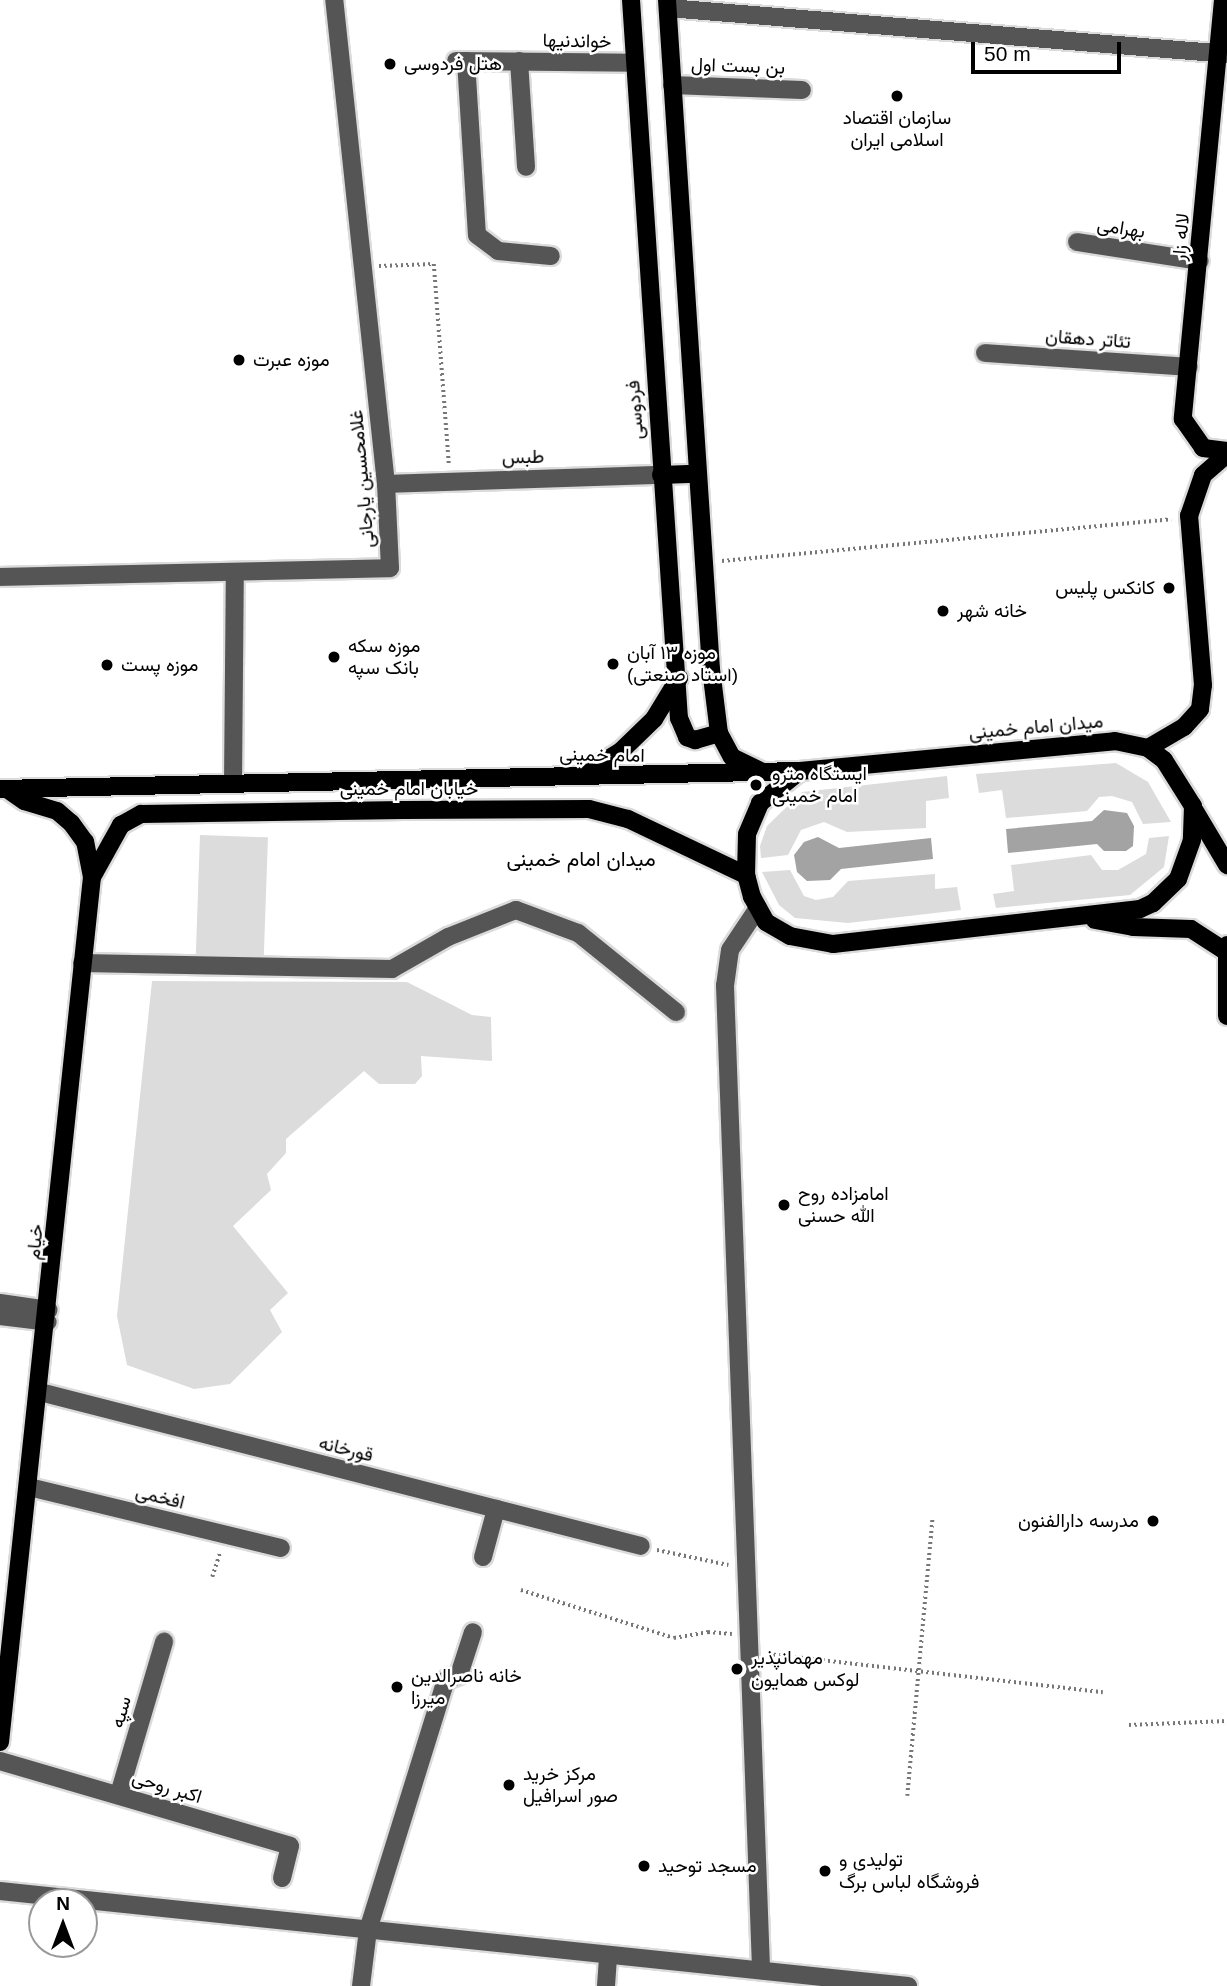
<!DOCTYPE html>
<meta charset="utf-8">
<style>
body{margin:0}
#map{position:relative;width:1227px;height:1986px;overflow:hidden;background:#fff;font-family:Helvetica,Vazirmatn,sans-serif}
div>[style]{position:absolute}
.green>*{inset:0;background:#dcdcdc;transform-origin:0 0}
.water>*{inset:0;background:#a3a3a3}
.path>*{height:3.5px;margin-top:-1.75px;transform-origin:0;background:repeating-linear-gradient(90deg,#777 0 2px,transparent 0 5.5px)}
.roads{filter:drop-shadow(2px 0 #dbdbdb) drop-shadow(-2px 0 #dbdbdb) drop-shadow(0 2px #dbdbdb) drop-shadow(0 -2px #dbdbdb)}
.minor>*{height:18px;margin:-9px;padding:0 9px;transform-origin:9px;border-radius:9px;background:#555}
.major>*{height:18px;margin:-9px;padding:0 9px;transform-origin:9px;border-radius:9px;background:#000}
.dots>*{width:19px;height:19px;translate:-50% -50%;box-sizing:border-box;border:4px solid #fff;border-radius:50%}
span{translate:-50% -50%;white-space:nowrap;text-align:center;line-height:1.15;-webkit-text-stroke:5px #fff;paint-order:stroke}
.street-label{font-size:19px;color:#000}
.poi-label{font-size:19px;color:#000}
.left{translate:0 -50%;text-align:left}
.right{translate:-100% -50%;text-align:right}
.neighbourhood-label{font-size:21px;color:#000}
.north{position:absolute;left:28px;top:1888px;width:70px;height:70px;box-sizing:border-box;background:#fff;border:2px solid #999;border-radius:50%;rotate:0deg;font-size:19px;font-weight:700;line-height:28px;text-align:center;color:#000}
.north::after{content:'';display:block;margin:auto;width:24px;height:32px;background:#000;clip-path:polygon(50% 0,100% 100%,50% 72%,0 100%)}
.scale{position:absolute;left:971px;top:42px;width:150px;height:32px;box-sizing:border-box;border:4px solid #000;border-top:0;padding-left:9px;font-size:21px;line-height:24px;white-space:nowrap;color:#000;-webkit-text-stroke:5px #fff;paint-order:stroke}
</style>
<div id="map">
<div class="green">
<i style="clip-path:polygon(1116px 763px,1148px 782px,1171px 822px,1143px 824px,1132px 802px,1112px 796px,1099px 797px,1087px 811px,1006px 818px,1002px 790px,979px 793px,976px 774px)"></i>
<i style="clip-path:polygon(947px 776px,949px 798px,926px 801px,926px 828px,847px 832px,824px 822px,801px 830px,788px 855px,761px 858px,760px 846px,767px 826px,802px 792px)"></i>
<i style="left:200px;top:835px;width:68px;height:121px;rotate:2deg"></i>
<i style="clip-path:polygon(1169px 836px,1164px 867px,1130px 895px,996px 908px,993px 894px,1014px 891px,1011px 865px,1091px 855px,1102px 870px,1118px 870px,1146px 854px,1149px 838px)"></i>
<i style="clip-path:polygon(790px 870px,804px 896px,816px 900px,833px 897px,848px 881px,935px 874px,935px 889px,957px 887px,961px 910px,848px 923px,795px 918px,779px 905px,762px 872px)"></i>
<i style="clip-path:polygon(152px 981px,407px 982px,472px 1015px,491px 1017px,492px 1061px,421px 1056px,422px 1076px,415px 1084px,379px 1084px,364px 1071px,286px 1139px,286px 1153px,267px 1174px,271px 1190px,233px 1226px,288px 1293px,270px 1310px,282px 1332px,230px 1384px,194px 1389px,127px 1365px,117px 1316px)"></i>
</div>
<div class="water">
<i style="clip-path:polygon(1104px 810px,1127px 813px,1134px 826px,1133px 846px,1126px 851px,1104px 851px,1097px 844px,1008px 853px,1006px 829px,1092px 821px)"></i>
<i style="clip-path:polygon(818px 837px,839px 848px,931px 838px,933px 859px,841px 869px,830px 880px,807px 881px,797px 872px,794px 855px,804px 842px)"></i>
</div>
<div class="path">
<i style="left:379px;top:266px;width:55px;rotate:-2.1deg"></i>
<i style="left:434px;top:264px;width:200px;rotate:85.7deg"></i>
<i style="left:722px;top:561px;width:451px;rotate:-5.3deg"></i>
<i style="left:657px;top:1550px;width:73px;rotate:11.9deg"></i>
<i style="left:212px;top:1577px;width:26px;rotate:-72deg"></i>
<i style="left:521px;top:1590px;width:160px;rotate:17.4deg"></i>
<i style="left:674px;top:1638px;width:35px;rotate:-10deg"></i>
<i style="left:708px;top:1632px;width:24px;rotate:5deg"></i>
<i style="left:768px;top:1654px;width:337px;rotate:6.5deg"></i>
<i style="left:1129px;top:1725px;width:98px;rotate:-2.3deg"></i>
<i style="left:907px;top:1796px;width:278px;rotate:-84.8deg"></i>
</div>
<div class="roads">
<div class="minor">
<i style="left:668px;top:8px;width:561px;rotate:4.7deg"></i>
<i style="left:456px;top:61px;width:179px;rotate:0.6deg"></i>
<i style="left:466px;top:61px;width:174px;rotate:86.4deg"></i>
<i style="left:477px;top:235px;width:26px;rotate:37deg"></i>
<i style="left:498px;top:251px;width:53px;rotate:5.4deg"></i>
<i style="left:519px;top:61px;width:106px;rotate:86.2deg"></i>
<i style="left:672px;top:85px;width:130px;rotate:2.2deg"></i>
<i style="left:1077px;top:242px;width:124px;rotate:8.8deg"></i>
<i style="left:985px;top:353px;width:204px;rotate:3.9deg"></i>
<i style="left:386px;top:484px;width:275px;rotate:-1.9deg"></i>
<i style="left:0;top:577px;width:390px;rotate:-1.3deg"></i>
<i style="left:390px;top:568px;width:84px;rotate:-92.7deg"></i>
<i style="left:386px;top:484px;width:487px;rotate:-96.1deg"></i>
<i style="left:233px;top:784px;width:212px;rotate:-89.5deg"></i>
<i style="left:758px;top:908px;width:50px;rotate:123.7deg"></i>
<i style="left:730px;top:950px;width:36px;rotate:98deg"></i>
<i style="left:725px;top:986px;width:985px;rotate:87.9deg"></i>
<i style="left:82px;top:963px;width:310px;rotate:1.1deg"></i>
<i style="left:392px;top:969px;width:64px;rotate:-29.7deg"></i>
<i style="left:448px;top:937px;width:73px;rotate:-21.7deg"></i>
<i style="left:516px;top:910px;width:66px;rotate:20.4deg"></i>
<i style="left:578px;top:933px;width:126px;rotate:38.9deg"></i>
<i style="left:0;top:1303px;width:49px;rotate:8.1deg"></i>
<i style="left:0;top:1316px;width:48px;rotate:7.1deg"></i>
<i style="left:40px;top:1392px;width:620px;rotate:14.37deg"></i>
<i style="left:29px;top:1487px;width:259px;rotate:13.6deg"></i>
<i style="left:483px;top:1557px;width:50px;rotate:-74.8deg"></i>
<i style="left:0;top:1761px;width:302px;rotate:16.3deg"></i>
<i style="left:290px;top:1846px;width:33px;rotate:104deg"></i>
<i style="left:119px;top:1794px;width:159px;rotate:-73.5deg"></i>
<i style="left:0;top:1891px;width:913px;rotate:5.97deg"></i>
<i style="left:361px;top:1986px;width:56px;rotate:-82.9deg"></i>
<i style="left:368px;top:1930px;width:262px;rotate:-72.7deg"></i>
<i style="left:446px;top:1680px;width:14px;rotate:-21deg"></i>
<i style="left:459px;top:1675px;width:45px;rotate:-72deg"></i>
<i style="left:606px;top:1986px;width:31px;rotate:-86deg"></i>
</div>
<div class="major">
<i style="left:631px;top:0;width:720px;rotate:86.18deg"></i>
<i style="left:679px;top:718px;width:21px;rotate:67deg"></i>
<i style="left:687px;top:737px;width:9px;rotate:21deg"></i>
<i style="left:695px;top:740px;width:25px;rotate:-16deg"></i>
<i style="left:667px;top:0;width:670px;rotate:86.24deg"></i>
<i style="left:711px;top:669px;width:64px;rotate:82.9deg"></i>
<i style="left:719px;top:733px;width:27px;rotate:62deg"></i>
<i style="left:732px;top:757px;width:32px;rotate:26deg"></i>
<i style="left:1223px;top:0;width:421px;rotate:95.5deg"></i>
<i style="left:1183px;top:419px;width:35px;rotate:55deg"></i>
<i style="left:1203px;top:448px;width:24px;rotate:7deg"></i>
<i style="left:661px;top:475px;width:34px;rotate:-2deg"></i>
<i style="left:1148px;top:748px;width:42px;rotate:-30.3deg"></i>
<i style="left:1184px;top:727px;width:24px;rotate:-48deg"></i>
<i style="left:1200px;top:709px;width:24px;rotate:-83deg"></i>
<i style="left:1203px;top:685px;width:170px;rotate:-94.7deg"></i>
<i style="left:1189px;top:516px;width:43px;rotate:-71.1deg"></i>
<i style="left:1203px;top:475px;width:32px;rotate:-41deg"></i>
<i style="left:582px;top:775px;width:46px;rotate:-31.6deg"></i>
<i style="left:621px;top:751px;width:46px;rotate:-44.1deg"></i>
<i style="left:654px;top:719px;width:48px;rotate:-58.6deg"></i>
<i style="left:0;top:789px;width:800px;rotate:-1.29deg"></i>
<i style="left:800px;top:771px;width:316px;rotate:-5.4deg"></i>
<i style="left:1115px;top:741px;width:34px;rotate:12deg"></i>
<i style="left:1148px;top:748px;width:20px;rotate:37deg"></i>
<i style="left:1164px;top:760px;width:54px;rotate:57.8deg"></i>
<i style="left:1193px;top:806px;width:34px;rotate:92deg"></i>
<i style="left:1192px;top:840px;width:41px;rotate:109.7deg"></i>
<i style="left:1178px;top:879px;width:35px;rotate:136deg"></i>
<i style="left:1153px;top:903px;width:14px;rotate:155deg"></i>
<i style="left:1140px;top:909px;width:309px;rotate:173.5deg"></i>
<i style="left:833px;top:944px;width:44px;rotate:-169.5deg"></i>
<i style="left:790px;top:936px;width:28px;rotate:-150deg"></i>
<i style="left:766px;top:922px;width:29px;rotate:-119deg"></i>
<i style="left:752px;top:897px;width:23px;rotate:-105deg"></i>
<i style="left:746px;top:875px;width:41px;rotate:-88.6deg"></i>
<i style="left:747px;top:834px;width:34px;rotate:-67deg"></i>
<i style="left:760px;top:803px;width:51px;rotate:-38.7deg"></i>
<i style="left:1195px;top:811px;width:63px;rotate:59.3deg"></i>
<i style="left:92px;top:877px;width:60px;rotate:-60.9deg"></i>
<i style="left:121px;top:825px;width:23px;rotate:-29deg"></i>
<i style="left:141px;top:814px;width:262px;rotate:-0.9deg"></i>
<i style="left:403px;top:810px;width:186px;rotate:-0.3deg"></i>
<i style="left:589px;top:809px;width:40px;rotate:14.4deg"></i>
<i style="left:628px;top:819px;width:131px;rotate:25.4deg"></i>
<i style="left:1095px;top:920px;width:39px;rotate:10deg"></i>
<i style="left:1133px;top:927px;width:58px;rotate:2deg"></i>
<i style="left:1191px;top:929px;width:40px;rotate:32.9deg"></i>
<i style="left:1227px;top:945px;width:71px;rotate:90deg"></i>
<i style="left:0;top:1742px;width:870px;rotate:-83.93deg"></i>
<i style="left:92px;top:877px;width:36px;rotate:-101deg"></i>
<i style="left:85px;top:842px;width:24px;rotate:-126deg"></i>
<i style="left:71px;top:823px;width:18px;rotate:-139deg"></i>
<i style="left:57px;top:811px;width:34px;rotate:-163deg"></i>
<i style="left:24px;top:801px;width:21px;rotate:-145deg"></i>
</div>
</div>
<div class="dots">
<i style="left:390px;top:64px;background:#000"></i>
<i style="left:897px;top:96px;background:#000"></i>
<i style="left:239px;top:360px;background:#000"></i>
<i style="left:1169px;top:588px;background:#000"></i>
<i style="left:943px;top:611px;background:#000"></i>
<i style="left:334px;top:657px;background:#000"></i>
<i style="left:613px;top:664px;background:#000"></i>
<i style="left:107px;top:665px;background:#000"></i>
<i style="left:756px;top:785px;background:#000"></i>
<i style="left:784px;top:1205px;background:#000"></i>
<i style="left:1153px;top:1521px;background:#000"></i>
<i style="left:737px;top:1669px;background:#000"></i>
<i style="left:397px;top:1687px;background:#000"></i>
<i style="left:509px;top:1785px;background:#000"></i>
<i style="left:644px;top:1866px;background:#000"></i>
<i style="left:825px;top:1871px;background:#000"></i>
</div>
<div class="street-label">
<span style="left:577px;top:41px;rotate:1deg">خواندنیها</span>
<span style="left:738px;top:66px;rotate:2deg">بن بست اول</span>
<span style="left:1121px;top:228px;rotate:9deg">بهرامی</span>
<span style="left:1181px;top:237px;rotate:-85deg">لاله زار</span>
<span style="left:1088px;top:339px;rotate:4deg">تئاتر دهقان</span>
<span style="left:635px;top:410px;rotate:-94deg">فردوسی</span>
<span style="left:523px;top:457px;rotate:-1deg">طبس</span>
<span style="left:362px;top:479px;rotate:-95deg">غلامحسین یارجانی</span>
<span style="left:1036px;top:727px;rotate:-5deg">میدان امام خمینی</span>
<span style="left:602px;top:755px;rotate:1deg">امام خمینی</span>
<span style="left:409px;top:789px">خیابان امام خمینی</span>
<span style="left:35px;top:1242px;rotate:-85deg">خیام</span>
<span style="left:346px;top:1449px;rotate:14deg">قورخانه</span>
<span style="left:160px;top:1497px;rotate:14deg">افخمی</span>
<span style="left:121px;top:1712px;rotate:-74deg">سپه</span>
<span style="left:167px;top:1787px;rotate:17deg">اکبر روحی</span>
</div>
<div class="poi-label">
<span class="left" style="left:404px;top:64px">هتل فردوسی</span>
<span style="left:897px;top:129px">سازمان اقتصاد<br>اسلامی ایران</span>
<span class="left" style="left:253px;top:360px">موزه عبرت</span>
<span class="right" style="left:1155px;top:588px">کانکس پلیس</span>
<span class="left" style="left:957px;top:611px">خانه شهر</span>
<span class="left" style="left:348px;top:657px">موزه سکه<br>بانک سپه</span>
<span class="left" style="left:627px;top:664px">موزه ۱۳ آبان<br>(استاد صنعتی)</span>
<span class="left" style="left:121px;top:665px">موزه پست</span>
<span class="left" style="left:772px;top:785px">ایستگاه مترو<br>امام خمینی</span>
<span class="left" style="left:798px;top:1205px">امامزاده روح<br>الله حسنی</span>
<span class="right" style="left:1139px;top:1521px">مدرسه دارالفنون</span>
<span class="left" style="left:751px;top:1669px">مهمانپذیر<br>لوکس همایون</span>
<span class="left" style="left:411px;top:1687px">خانه ناصرالدین<br>میرزا</span>
<span class="left" style="left:523px;top:1785px">مرکز خرید<br>صور اسرافیل</span>
<span class="left" style="left:839px;top:1871px">تولیدی و<br>فروشگاه لباس برگ</span>
<span class="left" style="left:658px;top:1866px">مسجد توحید</span>
</div>
<div class="neighbourhood-label">
<span style="left:581px;top:859px">میدان امام خمینی</span>
</div>
<div class="north">N</div>
<div class="scale">50 m</div>
</div>
